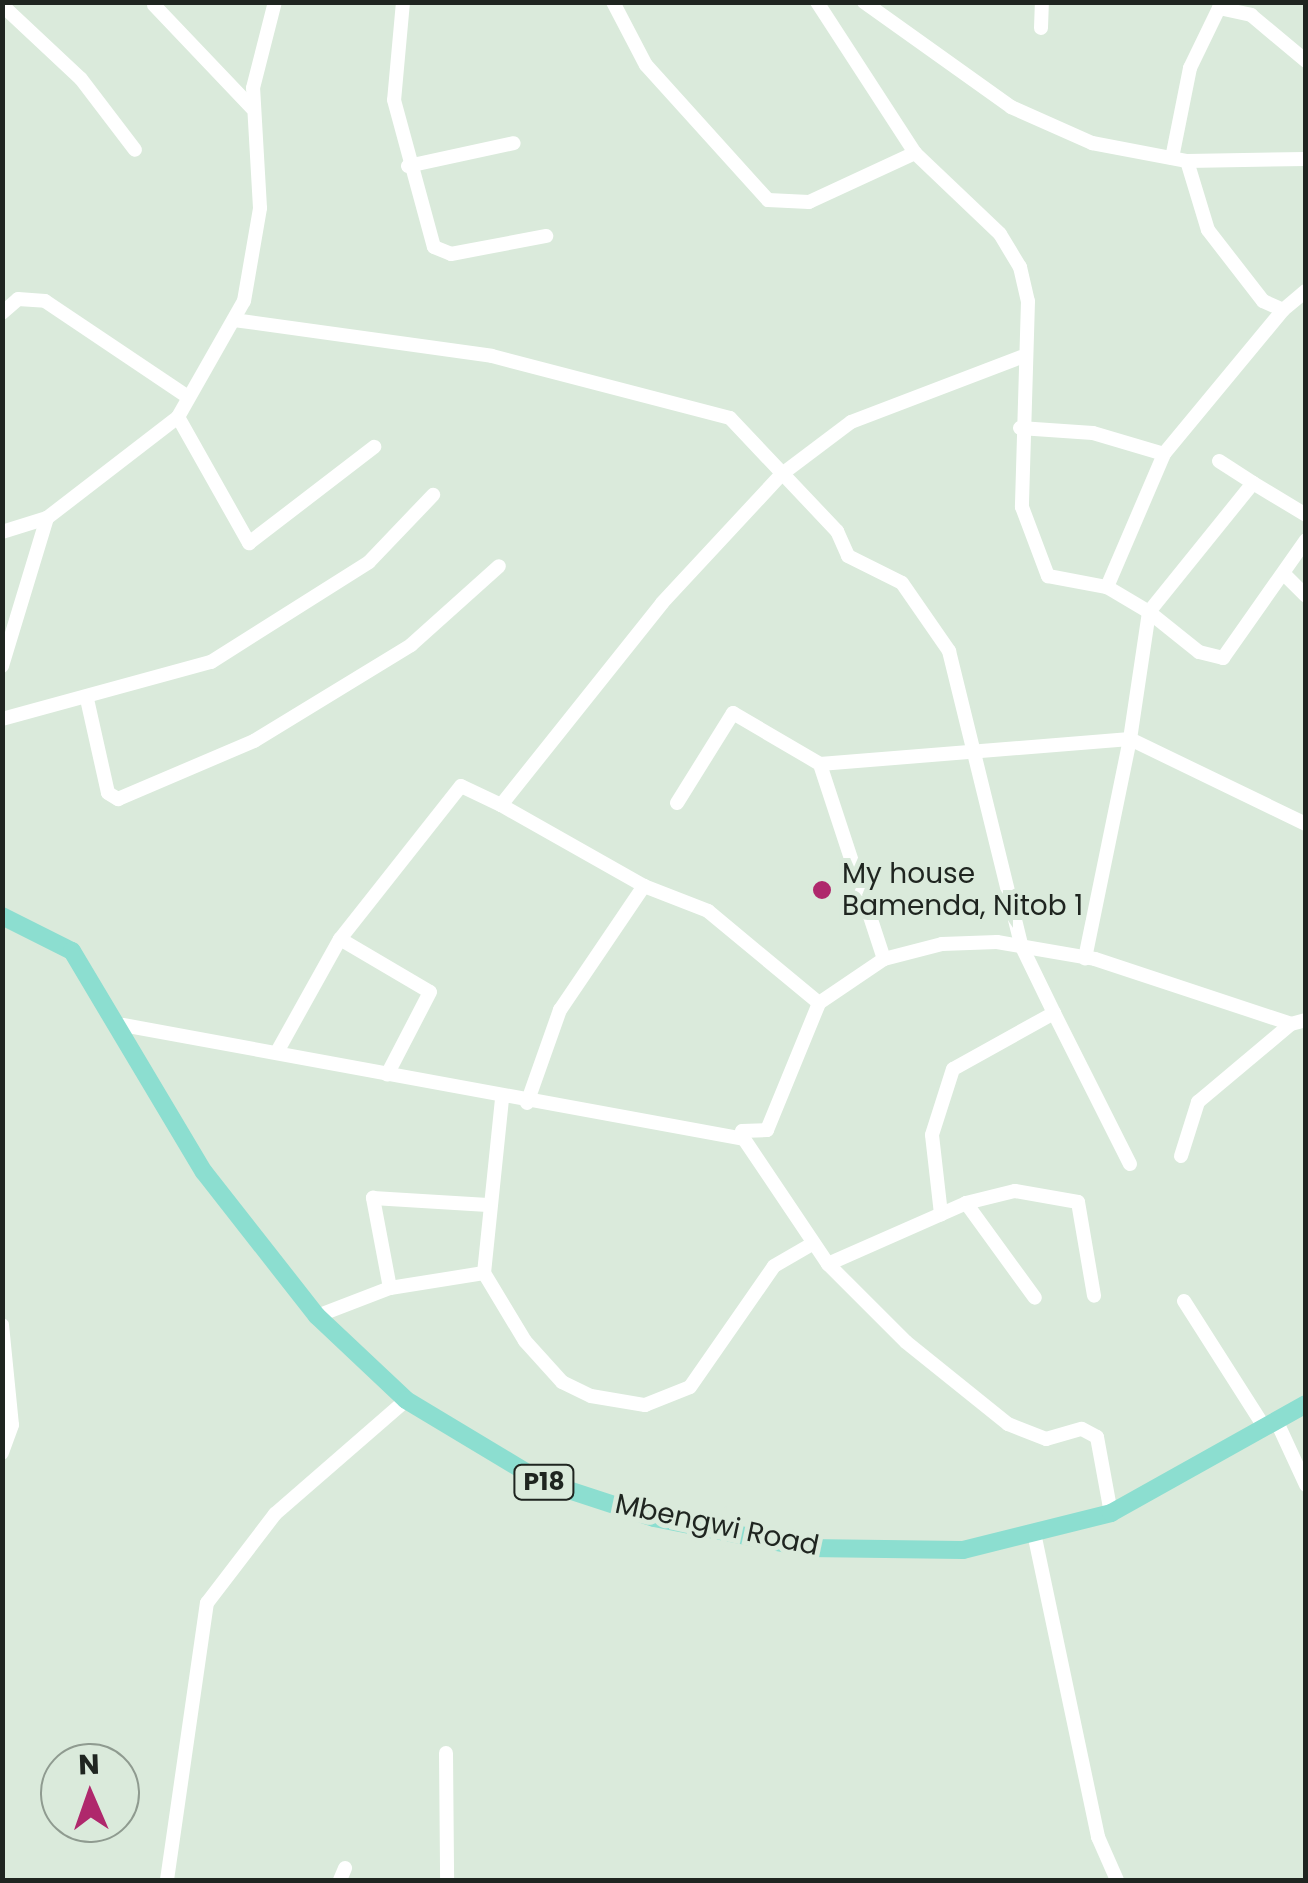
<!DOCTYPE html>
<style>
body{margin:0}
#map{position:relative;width:1308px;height:1883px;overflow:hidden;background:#daeadb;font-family:Poppins,sans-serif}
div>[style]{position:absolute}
.minor>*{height:14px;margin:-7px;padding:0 7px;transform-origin:7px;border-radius:7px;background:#fff}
.major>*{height:18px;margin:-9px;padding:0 9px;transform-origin:9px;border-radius:9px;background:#8cded0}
.dots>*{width:28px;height:28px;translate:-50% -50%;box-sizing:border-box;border:5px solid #daeadb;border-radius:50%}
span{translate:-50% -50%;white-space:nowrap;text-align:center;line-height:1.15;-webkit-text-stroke:10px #daeadb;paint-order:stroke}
.shield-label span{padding:2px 8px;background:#daeadb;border:2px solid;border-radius:8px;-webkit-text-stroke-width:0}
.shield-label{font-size:25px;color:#1f2520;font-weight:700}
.poi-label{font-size:28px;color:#1f2520}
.left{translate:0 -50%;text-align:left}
.street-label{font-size:28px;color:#1f2520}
.frame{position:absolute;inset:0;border:5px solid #1f2520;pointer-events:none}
.north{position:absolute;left:40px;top:1743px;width:100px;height:100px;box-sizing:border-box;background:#daeadb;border:2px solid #8f9b90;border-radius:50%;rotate:358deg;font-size:28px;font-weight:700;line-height:40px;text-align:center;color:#1f2520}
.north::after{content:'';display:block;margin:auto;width:35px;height:45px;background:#af286c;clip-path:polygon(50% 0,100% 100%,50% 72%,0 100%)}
</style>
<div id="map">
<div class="minor">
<i style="left:403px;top:2px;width:98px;rotate:95.2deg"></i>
<i style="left:394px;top:100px;width:152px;rotate:74.8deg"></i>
<i style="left:434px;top:247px;width:18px;rotate:22deg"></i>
<i style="left:451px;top:254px;width:97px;rotate:-10.7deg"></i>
<i style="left:613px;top:2px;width:71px;rotate:62.4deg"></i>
<i style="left:646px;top:65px;width:182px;rotate:47.9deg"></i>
<i style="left:768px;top:200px;width:41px;rotate:2.8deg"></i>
<i style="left:809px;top:202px;width:117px;rotate:-24.8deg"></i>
<i style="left:817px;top:2px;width:180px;rotate:57deg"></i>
<i style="left:915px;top:153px;width:117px;rotate:43.6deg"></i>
<i style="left:1000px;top:234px;width:39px;rotate:59deg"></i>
<i style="left:1020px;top:267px;width:35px;rotate:77deg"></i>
<i style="left:1028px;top:301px;width:206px;rotate:91.7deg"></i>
<i style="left:1022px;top:507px;width:74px;rotate:69.4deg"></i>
<i style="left:1048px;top:576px;width:60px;rotate:10.6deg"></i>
<i style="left:864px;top:2px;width:181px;rotate:35.5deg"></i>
<i style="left:1011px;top:107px;width:89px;rotate:24deg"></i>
<i style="left:1092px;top:143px;width:97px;rotate:10.7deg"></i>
<i style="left:1187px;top:161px;width:119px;rotate:-1deg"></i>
<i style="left:2px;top:5px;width:108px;rotate:43.1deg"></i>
<i style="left:81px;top:79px;width:89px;rotate:52.7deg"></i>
<i style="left:154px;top:5px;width:142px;rotate:46.4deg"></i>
<i style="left:1041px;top:28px;width:26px;rotate:-88deg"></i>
<i style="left:1172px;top:158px;width:92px;rotate:-78.7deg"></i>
<i style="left:1190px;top:68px;width:67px;rotate:-64.2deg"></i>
<i style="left:1219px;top:8px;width:33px;rotate:12deg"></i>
<i style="left:1251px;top:15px;width:72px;rotate:39.9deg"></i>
<i style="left:1187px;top:161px;width:72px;rotate:73.1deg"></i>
<i style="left:1208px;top:230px;width:90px;rotate:52.2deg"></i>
<i style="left:1263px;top:301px;width:22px;rotate:24deg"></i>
<i style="left:1283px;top:310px;width:30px;rotate:-40deg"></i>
<i style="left:408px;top:166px;width:108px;rotate:-12.2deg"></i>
<i style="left:1283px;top:310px;width:187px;rotate:129.6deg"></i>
<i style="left:1164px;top:454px;width:145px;rotate:113.2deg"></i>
<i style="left:1107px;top:587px;width:49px;rotate:30.8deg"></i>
<i style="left:1149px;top:612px;width:128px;rotate:98.5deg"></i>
<i style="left:1130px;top:739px;width:195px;rotate:25.8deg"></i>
<i style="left:2px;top:313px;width:21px;rotate:-41deg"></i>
<i style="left:18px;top:299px;width:27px;rotate:4deg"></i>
<i style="left:45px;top:301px;width:172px;rotate:33.9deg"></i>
<i style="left:234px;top:320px;width:260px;rotate:7.9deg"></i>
<i style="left:492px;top:356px;width:246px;rotate:14.6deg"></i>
<i style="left:730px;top:418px;width:156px;rotate:46.6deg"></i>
<i style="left:837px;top:531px;width:27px;rotate:66deg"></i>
<i style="left:848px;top:556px;width:60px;rotate:26.6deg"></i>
<i style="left:902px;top:583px;width:83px;rotate:55.3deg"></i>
<i style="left:949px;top:651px;width:303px;rotate:76.2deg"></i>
<i style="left:1021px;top:945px;width:76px;rotate:64.1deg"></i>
<i style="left:1054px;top:1013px;width:115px;rotate:151deg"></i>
<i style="left:953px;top:1069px;width:69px;rotate:107.7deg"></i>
<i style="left:932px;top:1135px;width:80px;rotate:83.5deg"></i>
<i style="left:178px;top:417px;width:145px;rotate:60.6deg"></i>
<i style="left:249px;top:543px;width:158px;rotate:-37.5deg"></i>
<i style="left:1020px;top:428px;width:73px;rotate:3.9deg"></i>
<i style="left:1093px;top:433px;width:74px;rotate:16.5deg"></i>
<i style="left:1219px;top:461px;width:40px;rotate:32.9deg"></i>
<i style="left:1253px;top:483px;width:166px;rotate:128.9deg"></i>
<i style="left:1149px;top:612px;width:64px;rotate:38.7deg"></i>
<i style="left:1199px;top:652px;width:25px;rotate:14deg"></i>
<i style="left:1223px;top:658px;width:144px;rotate:-54.9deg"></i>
<i style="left:1253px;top:483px;width:62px;rotate:31.1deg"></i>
<i style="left:2px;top:532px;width:47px;rotate:-17.3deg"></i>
<i style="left:1284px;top:574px;width:31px;rotate:45deg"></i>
<i style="left:2px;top:666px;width:155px;rotate:-73.1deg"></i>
<i style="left:47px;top:518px;width:165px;rotate:-37.6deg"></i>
<i style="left:178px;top:417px;width:133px;rotate:-60.4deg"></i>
<i style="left:244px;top:301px;width:94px;rotate:-80.2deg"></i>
<i style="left:260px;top:208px;width:120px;rotate:-93.3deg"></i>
<i style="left:253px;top:88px;width:89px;rotate:-75.7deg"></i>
<i style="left:87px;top:699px;width:96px;rotate:77.4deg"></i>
<i style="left:108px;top:793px;width:12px;rotate:31deg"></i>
<i style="left:118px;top:799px;width:148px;rotate:-23.1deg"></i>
<i style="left:254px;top:741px;width:184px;rotate:-31.4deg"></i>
<i style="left:411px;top:645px;width:118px;rotate:-41.9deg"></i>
<i style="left:2px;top:719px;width:217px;rotate:-15.3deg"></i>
<i style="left:211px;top:662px;width:187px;rotate:-32.3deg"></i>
<i style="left:369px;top:562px;width:93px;rotate:-46.3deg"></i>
<i style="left:677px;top:803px;width:106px;rotate:-58.1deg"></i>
<i style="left:733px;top:713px;width:101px;rotate:30.4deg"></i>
<i style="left:501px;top:805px;width:164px;rotate:29.5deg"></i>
<i style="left:644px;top:886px;width:69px;rotate:21.3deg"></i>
<i style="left:708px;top:911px;width:144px;rotate:39.7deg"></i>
<i style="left:340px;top:939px;width:104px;rotate:30.5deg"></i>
<i style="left:430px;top:992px;width:93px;rotate:117.4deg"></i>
<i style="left:884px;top:959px;width:205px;rotate:-108.2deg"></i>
<i style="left:820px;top:764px;width:311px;rotate:-4.6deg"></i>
<i style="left:1130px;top:739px;width:224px;rotate:101.6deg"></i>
<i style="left:1054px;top:1013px;width:169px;rotate:63.3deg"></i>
<i style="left:123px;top:1025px;width:631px;rotate:10.4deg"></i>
<i style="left:744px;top:1139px;width:8px;rotate:-104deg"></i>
<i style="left:742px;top:1131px;width:25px;rotate:-2deg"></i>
<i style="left:767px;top:1130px;width:137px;rotate:-67.7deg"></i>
<i style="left:819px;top:1003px;width:78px;rotate:-34.1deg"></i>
<i style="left:884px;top:959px;width:60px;rotate:-14.5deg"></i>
<i style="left:942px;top:944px;width:55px;rotate:-2.1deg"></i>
<i style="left:997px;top:942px;width:99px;rotate:9.8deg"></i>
<i style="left:1095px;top:959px;width:206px;rotate:18.3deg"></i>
<i style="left:1291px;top:1024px;width:16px;rotate:-15deg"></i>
<i style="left:277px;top:1052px;width:129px;rotate:-60.9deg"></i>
<i style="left:340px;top:939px;width:195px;rotate:-51.7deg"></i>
<i style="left:461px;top:786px;width:44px;rotate:25.4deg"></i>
<i style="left:501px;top:805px;width:258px;rotate:-51.4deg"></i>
<i style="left:662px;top:603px;width:176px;rotate:-47.1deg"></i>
<i style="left:782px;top:474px;width:86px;rotate:-37deg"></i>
<i style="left:851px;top:422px;width:182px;rotate:-20.9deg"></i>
<i style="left:502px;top:1099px;width:175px;rotate:95.9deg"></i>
<i style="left:484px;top:1273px;width:79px;rotate:58.9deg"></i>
<i style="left:525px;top:1341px;width:55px;rotate:47.9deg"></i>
<i style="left:562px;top:1382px;width:32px;rotate:26deg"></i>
<i style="left:591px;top:1396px;width:55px;rotate:9.5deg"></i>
<i style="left:645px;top:1405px;width:48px;rotate:-21.8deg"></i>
<i style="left:690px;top:1387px;width:147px;rotate:-55.2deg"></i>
<i style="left:774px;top:1266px;width:44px;rotate:-30.1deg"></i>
<i style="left:527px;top:1103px;width:99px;rotate:-70.5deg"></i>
<i style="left:560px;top:1010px;width:150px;rotate:-55.9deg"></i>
<i style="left:744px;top:1139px;width:151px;rotate:56.1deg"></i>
<i style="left:828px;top:1264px;width:110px;rotate:45deg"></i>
<i style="left:906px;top:1342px;width:131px;rotate:38.8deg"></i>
<i style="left:1008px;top:1424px;width:41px;rotate:21.5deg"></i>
<i style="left:1046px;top:1439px;width:37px;rotate:-16deg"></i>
<i style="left:1082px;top:1429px;width:17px;rotate:28deg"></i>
<i style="left:1097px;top:1437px;width:77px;rotate:79.6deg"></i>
<i style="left:1181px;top:1156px;width:57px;rotate:-72.5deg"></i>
<i style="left:1198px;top:1102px;width:121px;rotate:-40deg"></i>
<i style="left:966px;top:1203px;width:50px;rotate:-13.8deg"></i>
<i style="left:1015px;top:1191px;width:64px;rotate:9.9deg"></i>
<i style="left:1078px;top:1202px;width:95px;rotate:80.3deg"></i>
<i style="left:828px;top:1264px;width:151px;rotate:-23.8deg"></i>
<i style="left:966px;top:1203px;width:117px;rotate:54deg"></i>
<i style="left:390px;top:1288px;width:92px;rotate:-100.7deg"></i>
<i style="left:373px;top:1198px;width:115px;rotate:3.5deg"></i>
<i style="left:1184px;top:1301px;width:147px;rotate:57.5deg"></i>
<i style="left:317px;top:1316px;width:78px;rotate:-21deg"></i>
<i style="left:390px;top:1288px;width:95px;rotate:-9.1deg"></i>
<i style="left:2px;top:1325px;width:100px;rotate:84.3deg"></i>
<i style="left:12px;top:1425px;width:30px;rotate:110deg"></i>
<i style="left:1276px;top:1420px;width:72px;rotate:65.2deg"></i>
<i style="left:1034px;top:1533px;width:311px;rotate:78.1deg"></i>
<i style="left:1098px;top:1837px;width:47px;rotate:66.2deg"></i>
<i style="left:446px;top:1753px;width:127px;rotate:89.5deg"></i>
<i style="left:167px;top:1880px;width:280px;rotate:-81.8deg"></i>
<i style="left:207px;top:1603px;width:112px;rotate:-52.6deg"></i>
<i style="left:275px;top:1514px;width:174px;rotate:-41deg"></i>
<i style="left:340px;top:1880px;width:13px;rotate:-67deg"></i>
</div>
<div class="major">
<i style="left:2px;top:916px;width:78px;rotate:26.6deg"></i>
<i style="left:72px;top:951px;width:257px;rotate:59.2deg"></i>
<i style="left:204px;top:1172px;width:183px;rotate:51.9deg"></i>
<i style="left:317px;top:1316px;width:122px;rotate:43.3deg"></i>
<i style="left:406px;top:1400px;width:157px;rotate:31deg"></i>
<i style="left:541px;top:1481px;width:119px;rotate:18.1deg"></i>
<i style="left:654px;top:1518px;width:156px;rotate:11.1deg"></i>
<i style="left:807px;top:1548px;width:156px;rotate:0.7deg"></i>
<i style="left:963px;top:1550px;width:153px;rotate:-14deg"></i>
<i style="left:1111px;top:1513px;width:223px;rotate:-29.2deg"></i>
</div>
<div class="dots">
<i style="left:822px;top:890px;background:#af286c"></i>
</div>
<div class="shield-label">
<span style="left:544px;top:1482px">P18</span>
</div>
<div class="poi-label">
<span class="left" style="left:842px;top:890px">My house<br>Bamenda, Nitob 1</span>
</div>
<div class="street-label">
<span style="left:717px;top:1525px;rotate:12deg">Mbengwi Road</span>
</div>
<div class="frame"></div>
<div class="north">N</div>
</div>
